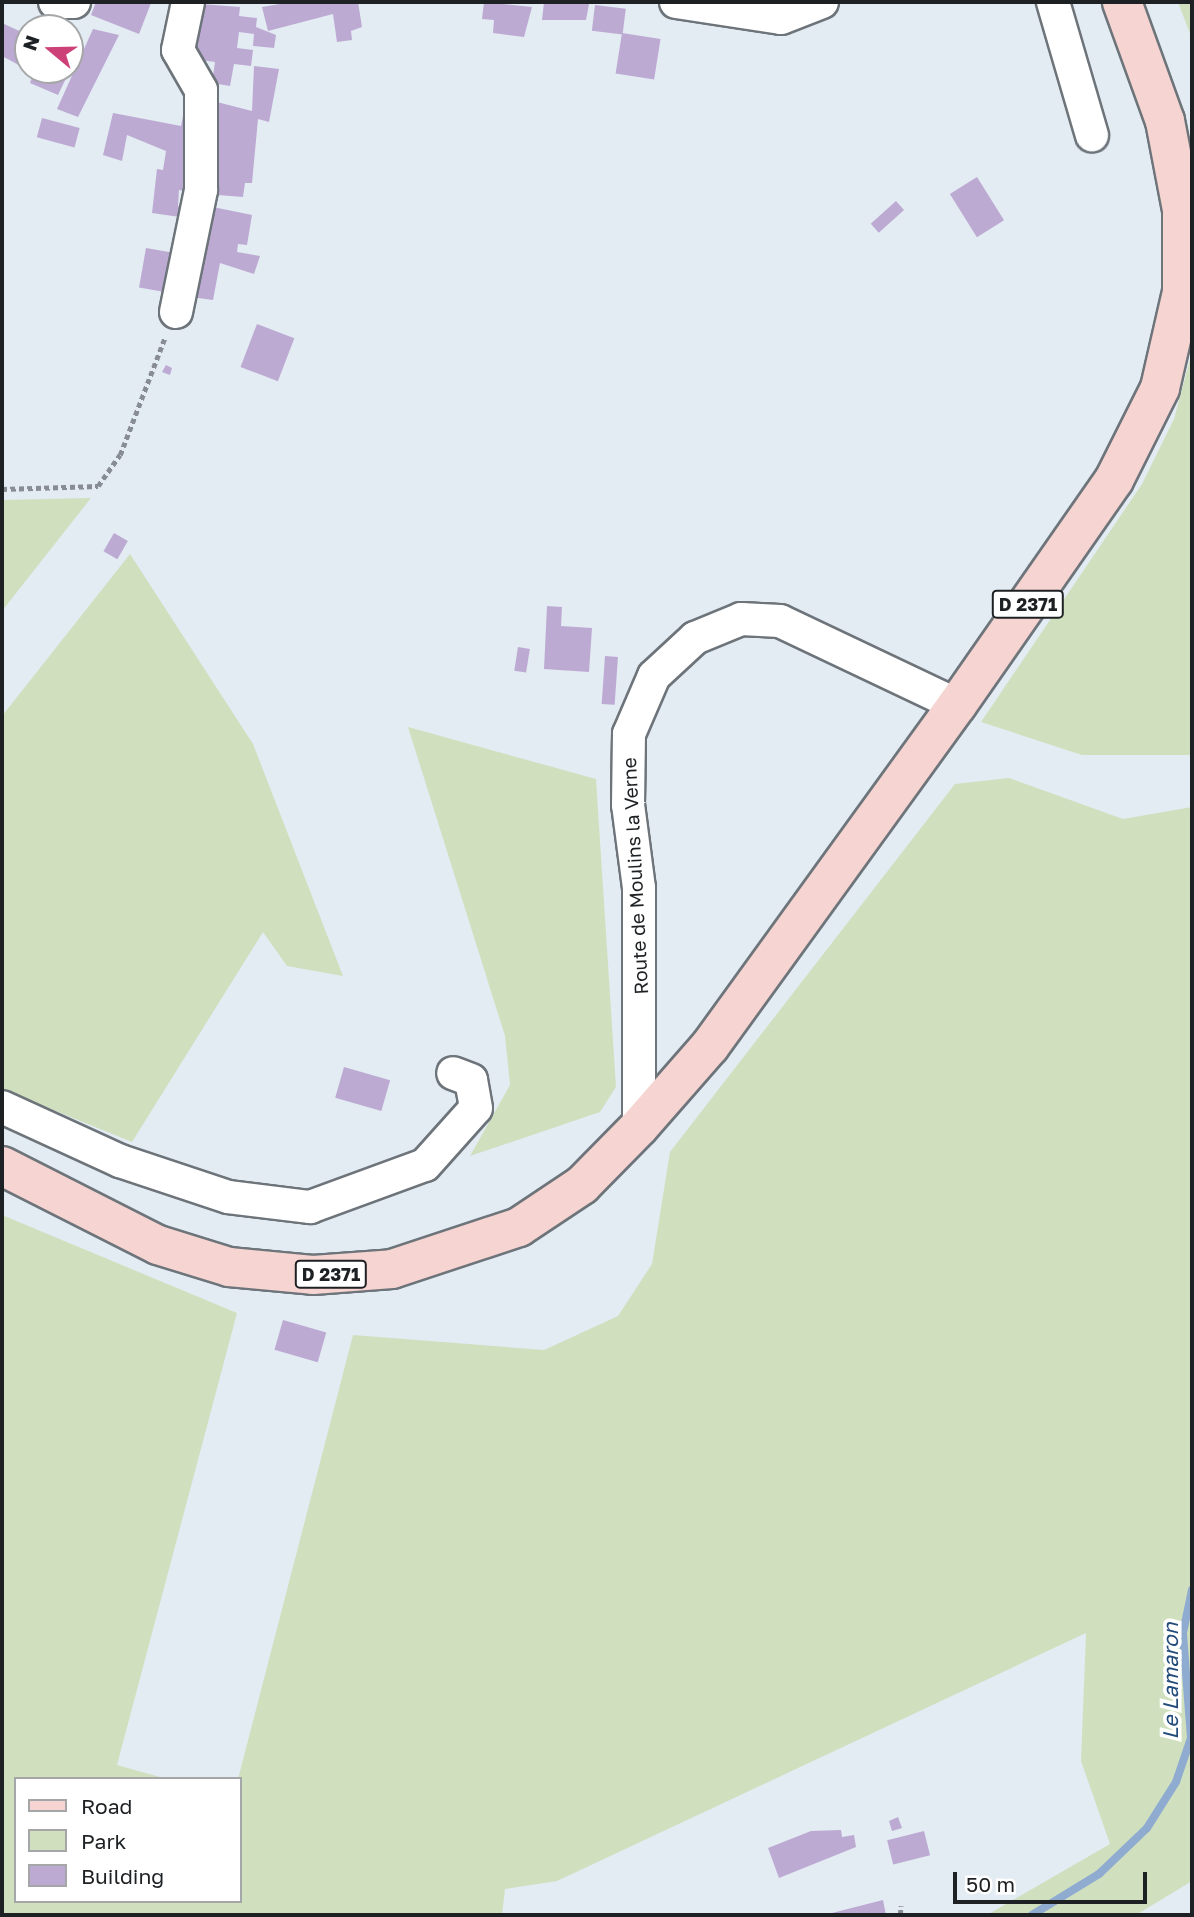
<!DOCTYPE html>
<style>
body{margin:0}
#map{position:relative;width:1194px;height:1917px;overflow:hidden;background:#e3ebf3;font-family:"Golos Text",sans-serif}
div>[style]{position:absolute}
.green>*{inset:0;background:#d0e0bf}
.stream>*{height:8px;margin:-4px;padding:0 4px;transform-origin:4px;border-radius:4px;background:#8facd0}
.building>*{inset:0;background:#bdaad3;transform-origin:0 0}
.path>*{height:4.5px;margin-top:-2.25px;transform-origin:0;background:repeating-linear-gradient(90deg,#888d93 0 5px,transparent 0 8.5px)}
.roads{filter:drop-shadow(2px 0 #6d747a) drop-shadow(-2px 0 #6d747a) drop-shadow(0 2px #6d747a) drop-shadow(0 -2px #6d747a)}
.minor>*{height:32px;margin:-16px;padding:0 16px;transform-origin:16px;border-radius:16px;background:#fff}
.major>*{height:38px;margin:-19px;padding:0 19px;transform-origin:19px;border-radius:19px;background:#f5d4d1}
span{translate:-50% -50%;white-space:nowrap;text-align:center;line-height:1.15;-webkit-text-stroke:7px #fff;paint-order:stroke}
.shield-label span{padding:2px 5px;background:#fff;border:2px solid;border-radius:5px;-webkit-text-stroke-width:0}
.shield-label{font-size:18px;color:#1e2123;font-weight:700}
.street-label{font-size:19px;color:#1e2123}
.water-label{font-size:21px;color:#234c7b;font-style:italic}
.frame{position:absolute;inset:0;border:4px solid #1e2123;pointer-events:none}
.legend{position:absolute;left:14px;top:1777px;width:228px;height:126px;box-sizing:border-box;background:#fff;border:2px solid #a5a6a7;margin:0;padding:9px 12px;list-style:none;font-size:21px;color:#1e2123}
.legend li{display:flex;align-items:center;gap:14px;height:35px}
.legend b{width:35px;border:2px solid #a5a6a7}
.north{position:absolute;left:14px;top:14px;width:70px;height:70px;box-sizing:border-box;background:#fff;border:2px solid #a5a6a7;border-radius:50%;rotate:289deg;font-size:19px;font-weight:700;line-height:28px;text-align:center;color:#1e2123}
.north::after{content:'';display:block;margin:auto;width:24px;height:32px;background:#cc4177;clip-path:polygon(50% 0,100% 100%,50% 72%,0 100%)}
.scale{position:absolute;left:953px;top:1872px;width:194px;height:32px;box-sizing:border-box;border:4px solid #1e2123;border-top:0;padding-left:9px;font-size:21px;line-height:24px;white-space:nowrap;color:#1e2123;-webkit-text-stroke:5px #fff;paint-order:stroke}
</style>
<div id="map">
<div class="green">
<i style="clip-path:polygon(1178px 2px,1192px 2px,1192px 39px)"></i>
<i style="clip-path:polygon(1192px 352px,1192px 755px,1082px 755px,981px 722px,1142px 484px,1174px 419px)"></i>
<i style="clip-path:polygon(91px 498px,2px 611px,2px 500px)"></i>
<i style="clip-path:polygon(130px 554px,253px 744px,343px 976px,287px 966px,263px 932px,132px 1142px,2px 1089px,2px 716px)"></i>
<i style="clip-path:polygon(408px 727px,596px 779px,616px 1087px,600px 1112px,470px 1156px,510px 1085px,505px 1036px)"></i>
<i style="clip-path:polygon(1009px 778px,1123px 819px,1192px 807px,1192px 1881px,1136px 1915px,987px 1915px,1110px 1844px,1081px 1761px,1086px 1633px,557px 1881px,505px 1889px,502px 1915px,2px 1915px,2px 1215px,237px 1313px,117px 1765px,167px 1779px,16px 1779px,16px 1901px,240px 1901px,238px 1779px,353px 1335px,544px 1350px,618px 1316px,652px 1264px,670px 1152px,955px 784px)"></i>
</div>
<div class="stream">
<i style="left:1032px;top:1915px;width:79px;rotate:-31.5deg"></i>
<i style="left:1099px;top:1874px;width:66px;rotate:-43.8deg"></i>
<i style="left:1147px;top:1828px;width:54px;rotate:-57.8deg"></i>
<i style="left:1176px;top:1782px;width:46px;rotate:-71.2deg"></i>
<i style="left:1191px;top:1738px;width:105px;rotate:-94.4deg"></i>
<i style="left:1183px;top:1633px;width:44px;rotate:-78.2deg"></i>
</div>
<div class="building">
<i style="clip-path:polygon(96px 2px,147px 2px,151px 3px,139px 34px,91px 15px)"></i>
<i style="clip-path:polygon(292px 2px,358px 2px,362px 27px,351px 31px,352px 40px,337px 42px,333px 14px,268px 31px,262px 7px)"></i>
<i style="clip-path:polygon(484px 2px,532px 7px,524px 37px,493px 33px,494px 20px,482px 19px)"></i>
<i style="clip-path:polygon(544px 2px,589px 4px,586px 20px,542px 20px)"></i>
<i style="clip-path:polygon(200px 4px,240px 7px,239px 16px,257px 18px,256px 27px,276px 35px,274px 48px,253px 46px,254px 34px,239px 32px,237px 48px,253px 50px,251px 66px,234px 64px,230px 86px,212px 83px,215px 62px,194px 59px)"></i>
<i style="left:595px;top:5px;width:31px;height:26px;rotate:7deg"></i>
<i style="clip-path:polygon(2px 23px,28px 35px,28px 70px,2px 56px)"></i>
<i style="clip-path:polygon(93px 29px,119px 35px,78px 117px,57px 109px)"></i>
<i style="left:622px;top:33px;width:39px;height:41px;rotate:9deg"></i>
<i style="clip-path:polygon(70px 53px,76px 56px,70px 69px)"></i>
<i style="clip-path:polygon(254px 66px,279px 69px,269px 122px,258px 119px,252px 183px,245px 183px,243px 197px,218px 195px,217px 128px,206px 126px,209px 100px,252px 111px)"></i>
<i style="clip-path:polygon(29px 70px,70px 70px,58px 95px,30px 83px,34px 72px)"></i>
<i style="clip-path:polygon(186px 100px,191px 192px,179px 190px,178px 206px,188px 207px,187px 218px,152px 213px,157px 169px,163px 170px,166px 151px,127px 135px,122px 161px,103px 155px,113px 113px,181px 126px)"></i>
<i style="left:42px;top:118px;width:39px;height:20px;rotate:15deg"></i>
<i style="left:977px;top:177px;width:51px;height:32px;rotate:58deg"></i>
<i style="left:896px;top:201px;width:12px;height:34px;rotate:48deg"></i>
<i style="clip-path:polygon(208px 206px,252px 215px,247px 245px,238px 244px,237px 252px,260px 256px,254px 274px,220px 263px,213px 300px,191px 297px)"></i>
<i style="left:146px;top:248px;width:29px;height:40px;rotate:10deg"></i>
<i style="left:257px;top:324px;width:40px;height:46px;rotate:21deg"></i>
<i style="clip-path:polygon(166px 365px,172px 368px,170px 375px,162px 372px)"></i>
<i style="left:114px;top:533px;width:16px;height:21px;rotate:30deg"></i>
<i style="clip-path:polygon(547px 606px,562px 607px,561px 626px,592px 628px,589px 672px,544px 669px)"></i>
<i style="left:518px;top:647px;width:12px;height:24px;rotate:9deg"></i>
<i style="left:605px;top:656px;width:13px;height:48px;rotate:4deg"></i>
<i style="left:344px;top:1067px;width:48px;height:32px;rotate:16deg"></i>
<i style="left:283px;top:1320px;width:45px;height:31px;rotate:16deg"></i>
<i style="clip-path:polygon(898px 1817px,902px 1828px,892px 1831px,889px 1821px)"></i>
<i style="clip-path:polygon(841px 1830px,842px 1837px,854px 1835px,856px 1847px,779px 1878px,768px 1848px,811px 1831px)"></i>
<i style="left:924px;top:1831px;width:25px;height:38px;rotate:76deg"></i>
<i style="clip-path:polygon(883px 1900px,886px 1915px,828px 1915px,828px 1914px)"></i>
</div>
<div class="path">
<i style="left:2px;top:489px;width:96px;rotate:-1.8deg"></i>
<i style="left:98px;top:486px;width:38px;rotate:-55deg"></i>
<i style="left:120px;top:455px;width:126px;rotate:-69.1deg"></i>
<i style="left:900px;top:1915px;width:9px;rotate:-84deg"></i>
</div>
<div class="roads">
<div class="minor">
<i style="left:55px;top:2px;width:19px"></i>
<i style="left:676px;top:2px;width:106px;rotate:8.7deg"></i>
<i style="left:781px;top:18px;width:44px;rotate:-21.3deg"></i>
<i style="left:1053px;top:2px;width:139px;rotate:73.7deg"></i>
<i style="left:176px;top:312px;width:125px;rotate:-78.4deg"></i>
<i style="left:201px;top:190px;width:100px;rotate:-90deg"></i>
<i style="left:201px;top:90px;width:46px;rotate:-119.9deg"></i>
<i style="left:178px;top:50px;width:49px;rotate:-78.2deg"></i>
<i style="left:2px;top:1107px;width:130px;rotate:24.6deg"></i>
<i style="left:120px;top:1161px;width:114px;rotate:18.4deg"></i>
<i style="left:228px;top:1197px;width:83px;rotate:7deg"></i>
<i style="left:310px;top:1207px;width:122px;rotate:-20.1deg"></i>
<i style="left:425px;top:1165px;width:76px;rotate:-48.2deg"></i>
<i style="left:476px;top:1108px;width:28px;rotate:-100deg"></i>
<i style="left:471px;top:1080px;width:19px;rotate:-159deg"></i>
<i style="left:639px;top:1127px;width:239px;rotate:-90deg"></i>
<i style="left:639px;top:888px;width:84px;rotate:-97.5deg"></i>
<i style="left:628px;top:805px;width:71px;rotate:-89.2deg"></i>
<i style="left:629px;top:734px;width:63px;rotate:-66.7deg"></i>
<i style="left:654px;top:676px;width:56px;rotate:-42.8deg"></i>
<i style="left:695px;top:638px;width:50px;rotate:-22.4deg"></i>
<i style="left:741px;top:619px;width:39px;rotate:3deg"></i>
<i style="left:780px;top:621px;width:196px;rotate:25.4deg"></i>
</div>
<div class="major">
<i style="left:2px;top:1166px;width:175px;rotate:26.9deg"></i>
<i style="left:158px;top:1245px;width:74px;rotate:17.2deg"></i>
<i style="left:229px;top:1267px;width:84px;rotate:5.4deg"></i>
<i style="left:313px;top:1275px;width:79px;rotate:-4.3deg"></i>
<i style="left:392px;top:1269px;width:134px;rotate:-18.3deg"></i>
<i style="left:519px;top:1227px;width:76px;rotate:-33.7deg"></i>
<i style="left:582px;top:1185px;width:81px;rotate:-45.5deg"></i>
<i style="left:639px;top:1127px;width:108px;rotate:-48.8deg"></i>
<i style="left:710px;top:1046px;width:421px;rotate:-54.1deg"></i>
<i style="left:957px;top:705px;width:274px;rotate:-55.1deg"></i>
<i style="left:1114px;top:480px;width:103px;rotate:-63.4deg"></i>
<i style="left:1160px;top:388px;width:98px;rotate:-77.1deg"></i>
<i style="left:1182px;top:292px;width:82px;rotate:-90deg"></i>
<i style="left:1182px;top:210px;width:91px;rotate:-100.8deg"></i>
<i style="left:1165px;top:121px;width:127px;rotate:-109.9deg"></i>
</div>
</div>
<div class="shield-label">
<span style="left:1028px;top:604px">D 2371</span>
<span style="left:331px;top:1274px">D 2371</span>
</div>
<div class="street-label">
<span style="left:635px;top:876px;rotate:-93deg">Route de Moulins la Verne</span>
</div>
<div class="water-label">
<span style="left:1170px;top:1681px;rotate:-90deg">Le Lamaron</span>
</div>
<div class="frame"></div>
<ul class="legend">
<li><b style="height:9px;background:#f5d4d1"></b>Road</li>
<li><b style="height:19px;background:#d0e0bf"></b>Park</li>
<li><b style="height:19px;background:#bdaad3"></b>Building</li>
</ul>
<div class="north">N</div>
<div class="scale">50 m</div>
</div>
